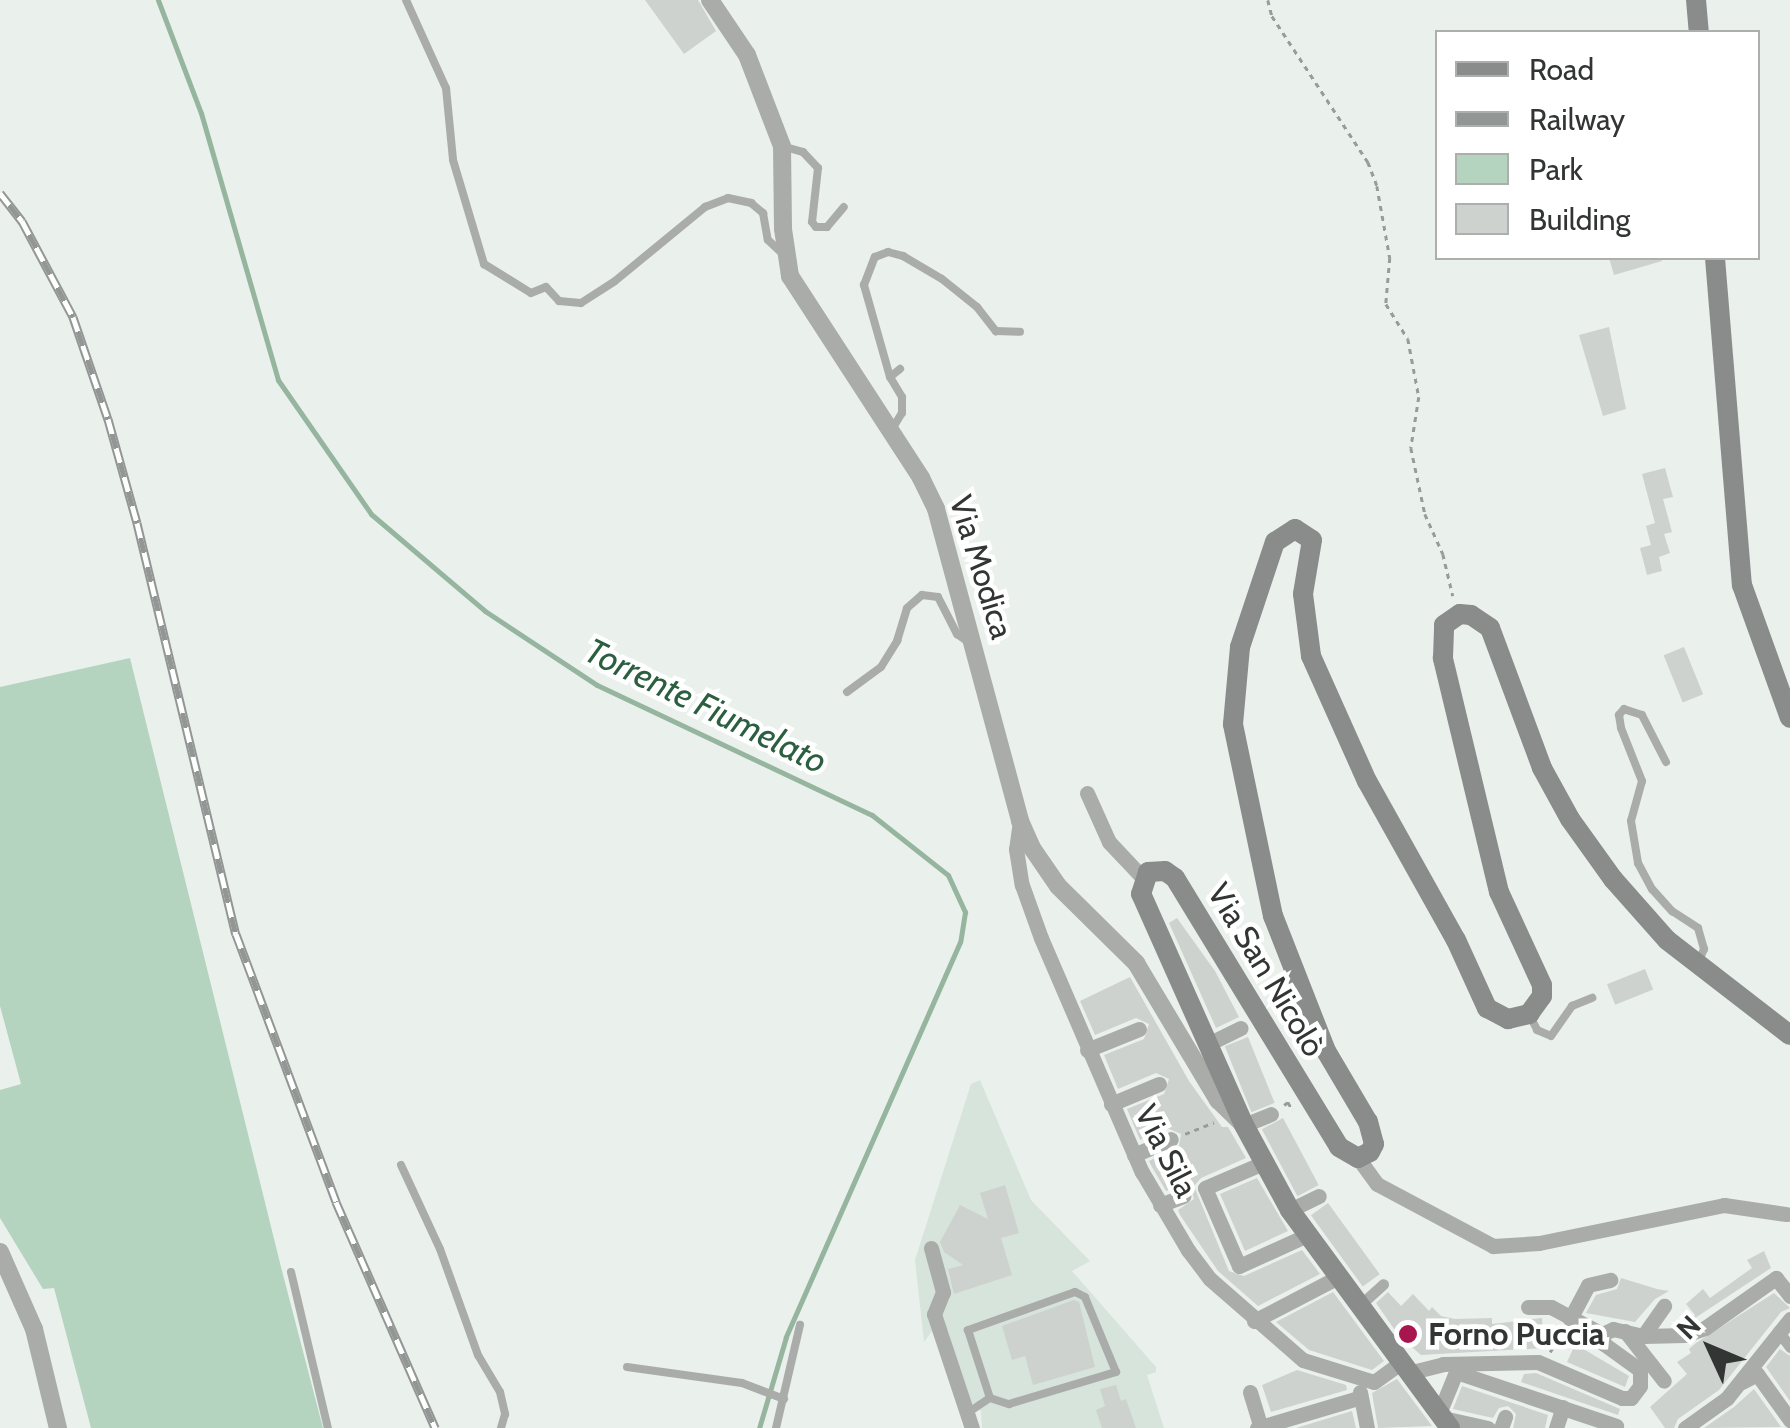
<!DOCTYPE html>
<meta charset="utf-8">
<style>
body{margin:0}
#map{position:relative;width:1790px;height:1428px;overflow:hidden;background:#eaf0ec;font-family:Cabin,sans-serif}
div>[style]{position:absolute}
.built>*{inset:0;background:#d7e4db}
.green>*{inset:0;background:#b5d4bf}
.stream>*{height:5px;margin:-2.5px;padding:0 2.5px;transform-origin:2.5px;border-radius:2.5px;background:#95b59f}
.building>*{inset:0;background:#cdd2ce;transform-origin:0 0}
.path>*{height:2.5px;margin-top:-1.25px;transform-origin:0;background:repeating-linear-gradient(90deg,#979b99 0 5px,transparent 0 10px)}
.service>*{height:8px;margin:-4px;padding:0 4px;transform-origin:4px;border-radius:4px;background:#aaacaa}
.pedestrian>*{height:11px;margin:-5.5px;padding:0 5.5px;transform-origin:5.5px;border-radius:5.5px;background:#aaacaa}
.minor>*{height:15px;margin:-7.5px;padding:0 7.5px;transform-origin:7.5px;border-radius:7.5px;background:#aaacaa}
.tertiary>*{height:18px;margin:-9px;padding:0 9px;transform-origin:9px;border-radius:9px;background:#aaacaa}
.secondary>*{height:20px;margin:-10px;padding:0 10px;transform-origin:10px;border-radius:10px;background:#898c8a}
.rail>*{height:9px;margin-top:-4.5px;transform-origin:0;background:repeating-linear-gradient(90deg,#fff 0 15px,#929694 0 30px);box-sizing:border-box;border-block:2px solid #929694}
.dots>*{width:28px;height:28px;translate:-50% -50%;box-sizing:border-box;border:5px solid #fff;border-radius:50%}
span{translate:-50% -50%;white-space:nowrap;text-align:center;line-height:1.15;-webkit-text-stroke:9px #fff;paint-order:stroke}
.street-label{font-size:32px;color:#333534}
.poi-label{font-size:32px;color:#333534;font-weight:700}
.left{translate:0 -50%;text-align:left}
.water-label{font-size:35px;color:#2c5f40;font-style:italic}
.legend{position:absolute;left:1435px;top:30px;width:325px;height:230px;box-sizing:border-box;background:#fff;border:2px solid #adaeae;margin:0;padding:12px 18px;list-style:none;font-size:30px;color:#333534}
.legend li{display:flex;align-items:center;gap:20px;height:50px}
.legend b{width:50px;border:2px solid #adaeae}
.north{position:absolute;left:1660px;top:1298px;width:100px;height:100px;-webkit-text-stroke:8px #fff;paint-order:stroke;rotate:314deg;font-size:28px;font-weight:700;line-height:40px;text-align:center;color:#333534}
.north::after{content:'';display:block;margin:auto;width:35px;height:45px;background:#333534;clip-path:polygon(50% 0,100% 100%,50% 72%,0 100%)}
</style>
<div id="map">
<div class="built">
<i style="clip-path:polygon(980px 1080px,1031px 1200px,1090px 1261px,1072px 1271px,1156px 1367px,1156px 1372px,1147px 1375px,1164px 1428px,982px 1428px,981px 1411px,969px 1404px,948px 1330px,932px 1331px,924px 1342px,915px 1260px,971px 1084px)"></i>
</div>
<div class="green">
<i style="clip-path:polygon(130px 658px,281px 1267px,323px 1428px,91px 1428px,54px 1288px,43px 1289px,0 1218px,0 1090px,21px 1084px,0 1006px,0 687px)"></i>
</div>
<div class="stream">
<i style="left:158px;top:0;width:121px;rotate:69.2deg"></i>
<i style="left:201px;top:113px;width:278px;rotate:73.9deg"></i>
<i style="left:278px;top:380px;width:163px;rotate:55.2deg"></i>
<i style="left:371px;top:514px;width:150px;rotate:40.4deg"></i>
<i style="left:485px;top:611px;width:134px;rotate:33.5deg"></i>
<i style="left:597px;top:685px;width:304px;rotate:25.3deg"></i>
<i style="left:872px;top:815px;width:97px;rotate:38.3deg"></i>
<i style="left:948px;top:875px;width:41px;rotate:65.3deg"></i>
<i style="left:965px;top:912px;width:30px;rotate:99deg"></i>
<i style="left:960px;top:942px;width:432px;rotate:113.8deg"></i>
<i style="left:786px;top:1337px;width:95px;rotate:106.5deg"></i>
</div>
<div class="building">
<i style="clip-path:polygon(645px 0,698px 0,716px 31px,684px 54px)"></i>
<i style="clip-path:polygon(1609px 258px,1661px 258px,1662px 261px,1614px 275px)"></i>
<i style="clip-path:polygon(1609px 327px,1626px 409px,1603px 416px,1579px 335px)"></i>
<i style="clip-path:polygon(1665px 468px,1673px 497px,1663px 499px,1672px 532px,1664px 534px,1670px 553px,1659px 557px,1662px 571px,1647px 575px,1640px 548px,1651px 545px,1646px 526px,1655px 523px,1642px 474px)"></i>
<i style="left:1684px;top:647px;width:51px;height:22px;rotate:68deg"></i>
<i style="clip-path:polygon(1177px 918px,1215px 971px,1239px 1017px,1216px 1028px,1169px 923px)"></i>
<i style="left:1645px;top:969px;width:22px;height:41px;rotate:68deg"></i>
<i style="clip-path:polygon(1130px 977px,1189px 1081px,1222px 1127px,1228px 1127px,1246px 1158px,1201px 1178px,1194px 1186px,1229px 1271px,1244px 1276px,1302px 1250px,1320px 1274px,1258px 1306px,1218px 1271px,1180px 1215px,1178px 1210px,1194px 1199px,1191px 1188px,1184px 1185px,1166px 1191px,1152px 1167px,1149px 1161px,1179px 1146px,1181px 1134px,1167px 1128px,1140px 1140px,1127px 1109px,1164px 1094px,1169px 1079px,1156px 1073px,1118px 1089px,1104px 1055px,1144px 1039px,1149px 1024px,1136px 1018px,1095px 1035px,1080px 1001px)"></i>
<i style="left:1248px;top:1037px;width:71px;height:25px;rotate:68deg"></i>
<i style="left:1283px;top:1118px;width:76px;height:24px;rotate:62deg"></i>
<i style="clip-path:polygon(1257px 1178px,1288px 1231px,1245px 1251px,1220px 1194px)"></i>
<i style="clip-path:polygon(1005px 1185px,1019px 1233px,1001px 1238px,1012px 1275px,954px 1294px,948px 1269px,963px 1265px,944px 1252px,940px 1242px,960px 1205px,988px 1219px,980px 1193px)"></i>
<i style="left:1328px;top:1203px;width:88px;height:21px;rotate:54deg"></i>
<i style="clip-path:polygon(1764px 1251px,1771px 1268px,1689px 1322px,1695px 1315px,1686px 1304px,1703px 1289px,1710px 1298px,1752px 1268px,1747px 1260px)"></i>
<i style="clip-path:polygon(1621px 1278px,1657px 1289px,1669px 1291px,1655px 1299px,1635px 1322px,1586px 1313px,1596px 1295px,1617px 1289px)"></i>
<i style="clip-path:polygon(1333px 1292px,1384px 1361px,1372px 1370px,1309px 1350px,1276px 1322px)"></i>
<i style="clip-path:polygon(1388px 1292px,1401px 1306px,1413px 1294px,1429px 1311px,1432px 1307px,1441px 1316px,1455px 1319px,1492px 1318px,1492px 1324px,1542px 1318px,1544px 1348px,1421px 1355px,1399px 1336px,1376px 1303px)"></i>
<i style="clip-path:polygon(1774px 1293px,1790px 1308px,1781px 1312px,1719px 1390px,1678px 1419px,1674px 1428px,1665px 1428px,1650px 1407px,1687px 1374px,1677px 1362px,1691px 1353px,1689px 1349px,1696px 1343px)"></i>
<i style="clip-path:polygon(1074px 1300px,1079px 1302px,1095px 1367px,1033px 1385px,1025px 1356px,1012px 1360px,1002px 1326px)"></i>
<i style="clip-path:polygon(1580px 1347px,1629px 1376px,1625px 1387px,1567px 1362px,1573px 1349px)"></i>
<i style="clip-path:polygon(1780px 1349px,1790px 1356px,1790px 1401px,1766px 1367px)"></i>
<i style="clip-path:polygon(1297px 1370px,1346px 1385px,1347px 1390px,1271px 1412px,1262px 1385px)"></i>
<i style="clip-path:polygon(1536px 1373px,1620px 1409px,1618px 1415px,1521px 1382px,1524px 1374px)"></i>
<i style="clip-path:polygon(1397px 1379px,1432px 1426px,1378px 1428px,1372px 1393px)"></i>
<i style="clip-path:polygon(1116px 1385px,1121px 1401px,1126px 1399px,1136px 1428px,1102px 1428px,1096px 1410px,1105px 1406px,1100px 1389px)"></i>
<i style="clip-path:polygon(1462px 1386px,1548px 1415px,1545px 1428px,1513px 1428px,1516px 1414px,1508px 1406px,1499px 1408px,1493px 1418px,1453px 1409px)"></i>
<i style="clip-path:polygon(1754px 1389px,1781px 1427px,1704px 1428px,1734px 1407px)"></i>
<i style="clip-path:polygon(1352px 1411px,1356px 1428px,1296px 1428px)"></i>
</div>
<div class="path">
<i style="left:1268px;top:0;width:16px;rotate:76deg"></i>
<i style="left:1272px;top:16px;width:175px;rotate:56.7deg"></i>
<i style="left:1368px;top:162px;width:26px;rotate:69deg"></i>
<i style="left:1377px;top:186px;width:73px;rotate:79.8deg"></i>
<i style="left:1390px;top:258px;width:46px;rotate:95deg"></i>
<i style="left:1386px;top:304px;width:41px;rotate:57.8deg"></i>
<i style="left:1408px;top:339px;width:59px;rotate:79.3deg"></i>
<i style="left:1419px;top:397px;width:52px;rotate:98.9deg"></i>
<i style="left:1411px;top:448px;width:67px;rotate:78deg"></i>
<i style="left:1425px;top:514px;width:44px;rotate:65.8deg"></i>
<i style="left:1443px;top:554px;width:43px;rotate:76.6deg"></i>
<i style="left:1284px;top:1105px;width:5px;rotate:-37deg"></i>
<i style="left:1288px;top:1102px;width:10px;rotate:61deg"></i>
<i style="left:1185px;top:1134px;width:31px;rotate:-22deg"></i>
<i style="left:1550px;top:1352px;width:9px;rotate:-58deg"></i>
<i style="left:1555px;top:1344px;width:17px;rotate:-97deg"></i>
</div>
<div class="service">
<i style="left:406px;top:0;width:97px;rotate:65.6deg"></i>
<i style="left:446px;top:88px;width:72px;rotate:84.4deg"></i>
<i style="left:453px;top:160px;width:109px;rotate:73.4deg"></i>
<i style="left:484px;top:264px;width:55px;rotate:31.7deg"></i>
<i style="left:531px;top:293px;width:16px;rotate:-22deg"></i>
<i style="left:546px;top:287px;width:19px;rotate:47deg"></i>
<i style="left:559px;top:301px;width:22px;rotate:5deg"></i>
<i style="left:581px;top:303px;width:40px;rotate:-32.9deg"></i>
<i style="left:615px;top:281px;width:117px;rotate:-39.4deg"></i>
<i style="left:705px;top:207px;width:25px;rotate:-21deg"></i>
<i style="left:728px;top:198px;width:24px;rotate:12deg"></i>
<i style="left:751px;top:203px;width:16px;rotate:40deg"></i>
<i style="left:763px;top:213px;width:27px;rotate:80deg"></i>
<i style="left:768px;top:240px;width:19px;rotate:43deg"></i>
<i style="left:782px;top:146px;width:22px;rotate:16deg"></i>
<i style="left:803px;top:152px;width:22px;rotate:47deg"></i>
<i style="left:818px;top:168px;width:54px;rotate:96.3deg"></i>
<i style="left:812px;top:222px;width:6px;rotate:51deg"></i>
<i style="left:816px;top:227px;width:11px"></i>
<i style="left:827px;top:227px;width:26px;rotate:-50deg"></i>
<i style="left:890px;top:377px;width:96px;rotate:-105.8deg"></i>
<i style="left:864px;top:285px;width:30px;rotate:-69deg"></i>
<i style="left:875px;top:257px;width:14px;rotate:-21deg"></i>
<i style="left:888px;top:252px;width:16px;rotate:15deg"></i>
<i style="left:903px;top:256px;width:45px;rotate:30.5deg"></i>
<i style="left:942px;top:279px;width:45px;rotate:38.7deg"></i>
<i style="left:977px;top:307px;width:31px;rotate:52deg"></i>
<i style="left:996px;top:331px;width:24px;rotate:2deg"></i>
<i style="left:891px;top:431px;width:21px;rotate:-59deg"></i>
<i style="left:902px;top:413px;width:16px;rotate:-90deg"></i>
<i style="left:902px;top:397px;width:23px;rotate:-121deg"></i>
<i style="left:890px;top:377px;width:13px;rotate:-39deg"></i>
<i style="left:847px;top:692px;width:42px;rotate:-36.3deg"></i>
<i style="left:881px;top:667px;width:31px;rotate:-58deg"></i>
<i style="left:897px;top:641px;width:34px;rotate:-73deg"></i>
<i style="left:907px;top:608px;width:20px;rotate:-41deg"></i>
<i style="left:922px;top:595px;width:16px;rotate:7deg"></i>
<i style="left:938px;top:597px;width:42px;rotate:62.8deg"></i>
<i style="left:957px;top:634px;width:12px;rotate:35deg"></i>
<i style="left:1666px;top:762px;width:53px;rotate:-117.1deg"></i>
<i style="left:1642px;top:715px;width:19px;rotate:-162deg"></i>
<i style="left:1624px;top:709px;width:8px;rotate:130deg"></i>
<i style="left:1619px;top:715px;width:13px;rotate:81deg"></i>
<i style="left:1621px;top:728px;width:57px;rotate:68.4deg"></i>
<i style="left:1642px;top:781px;width:41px;rotate:105.4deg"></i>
<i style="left:1631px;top:821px;width:43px;rotate:80.5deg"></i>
<i style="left:1638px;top:863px;width:30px;rotate:62deg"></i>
<i style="left:1652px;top:889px;width:30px;rotate:48deg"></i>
<i style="left:1672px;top:911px;width:31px;rotate:33deg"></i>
<i style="left:1698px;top:928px;width:22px;rotate:74deg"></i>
<i style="left:1704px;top:949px;width:13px;rotate:113deg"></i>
<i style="left:1529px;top:1014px;width:18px;rotate:63deg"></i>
<i style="left:1537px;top:1030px;width:15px;rotate:23deg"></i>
<i style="left:1551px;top:1036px;width:37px;rotate:-55deg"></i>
<i style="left:1572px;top:1006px;width:22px;rotate:-22deg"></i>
<i style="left:401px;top:1165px;width:93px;rotate:65.1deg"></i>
<i style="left:440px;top:1249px;width:113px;rotate:70.3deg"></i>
<i style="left:478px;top:1355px;width:43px;rotate:59.3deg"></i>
<i style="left:500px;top:1392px;width:23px;rotate:77deg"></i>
<i style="left:505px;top:1414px;width:15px;rotate:106deg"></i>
<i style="left:291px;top:1272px;width:160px;rotate:76.7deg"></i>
<i style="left:627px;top:1367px;width:116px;rotate:7.9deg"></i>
<i style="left:742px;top:1383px;width:45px;rotate:20.9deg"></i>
<i style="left:966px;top:1414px;width:29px;rotate:-34deg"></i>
<i style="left:990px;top:1398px;width:20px;rotate:18deg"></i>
<i style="left:1009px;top:1404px;width:112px;rotate:-16.7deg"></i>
<i style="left:1116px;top:1372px;width:81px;rotate:-112.5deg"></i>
<i style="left:1085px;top:1297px;width:11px;rotate:-153deg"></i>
<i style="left:1075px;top:1292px;width:114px;rotate:160.4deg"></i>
<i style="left:968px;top:1330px;width:71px;rotate:72.1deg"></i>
<i style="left:776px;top:1428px;width:106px;rotate:-76.9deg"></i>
</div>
<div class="pedestrian">
<i style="left:1360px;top:1305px;width:31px;rotate:-42deg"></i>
<i style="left:1778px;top:1331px;width:20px;rotate:53deg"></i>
</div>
<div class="minor">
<i style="left:1087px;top:793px;width:54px;rotate:65.8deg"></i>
<i style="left:1109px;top:842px;width:50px;rotate:46.6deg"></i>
<i style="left:1020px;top:821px;width:28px;rotate:98deg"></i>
<i style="left:1016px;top:849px;width:36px;rotate:81deg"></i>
<i style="left:1022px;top:885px;width:56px;rotate:70.3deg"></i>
<i style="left:1041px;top:938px;width:255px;rotate:66.7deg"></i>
<i style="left:1142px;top:1172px;width:91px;rotate:59.5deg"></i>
<i style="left:1188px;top:1250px;width:36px;rotate:53deg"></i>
<i style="left:1210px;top:1279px;width:123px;rotate:41.1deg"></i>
<i style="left:1303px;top:1360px;width:74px;rotate:17.2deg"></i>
<i style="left:1374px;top:1382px;width:36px;rotate:-36deg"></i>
<i style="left:1210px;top:1043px;width:34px;rotate:-26deg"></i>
<i style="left:1087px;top:1050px;width:56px;rotate:-22deg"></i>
<i style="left:1111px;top:1104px;width:52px;rotate:-22.6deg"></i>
<i style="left:1244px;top:1125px;width:29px;rotate:-22deg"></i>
<i style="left:1134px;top:1155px;width:40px;rotate:-23.4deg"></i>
<i style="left:1358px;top:1158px;width:32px;rotate:54deg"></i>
<i style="left:1377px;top:1184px;width:132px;rotate:28.1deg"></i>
<i style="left:1493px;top:1246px;width:46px;rotate:-3.7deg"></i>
<i style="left:1539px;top:1243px;width:189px;rotate:-11.6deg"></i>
<i style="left:1724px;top:1205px;width:63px;rotate:8.3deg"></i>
<i style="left:1263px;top:1163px;width:63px;rotate:156.7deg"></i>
<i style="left:1205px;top:1188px;width:85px;rotate:66.4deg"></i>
<i style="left:1239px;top:1266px;width:72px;rotate:-24.4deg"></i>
<i style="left:1160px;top:1205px;width:25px;rotate:-21deg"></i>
<i style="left:1290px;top:1210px;width:32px;rotate:-26deg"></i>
<i style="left:931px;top:1248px;width:46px;rotate:74.7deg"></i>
<i style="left:943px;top:1292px;width:24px;rotate:112deg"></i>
<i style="left:934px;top:1314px;width:120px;rotate:71.6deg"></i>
<i style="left:1528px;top:1307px;width:23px"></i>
<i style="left:1551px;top:1307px;width:58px;rotate:27.9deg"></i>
<i style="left:1602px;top:1334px;width:12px;rotate:-24deg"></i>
<i style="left:1613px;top:1329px;width:31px;rotate:13deg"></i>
<i style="left:1643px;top:1336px;width:37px;rotate:-55deg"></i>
<i style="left:1570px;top:1319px;width:38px;rotate:-62deg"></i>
<i style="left:1588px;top:1285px;width:23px;rotate:-13deg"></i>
<i style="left:1254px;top:1321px;width:95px;rotate:-27.6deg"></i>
<i style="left:1625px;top:1331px;width:63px;rotate:52deg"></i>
<i style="left:1643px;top:1336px;width:42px;rotate:-1.4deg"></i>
<i style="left:1685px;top:1335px;width:21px;rotate:-19deg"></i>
<i style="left:1705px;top:1328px;width:87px;rotate:-35.2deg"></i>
<i style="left:1776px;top:1278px;width:23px;rotate:52deg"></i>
<i style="left:1412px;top:1372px;width:32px;rotate:-14deg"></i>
<i style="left:1443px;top:1364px;width:95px;rotate:-1.2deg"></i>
<i style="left:1538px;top:1362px;width:91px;rotate:23.2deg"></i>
<i style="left:1622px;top:1398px;width:9px"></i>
<i style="left:1631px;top:1398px;width:15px;rotate:-53deg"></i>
<i style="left:1640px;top:1386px;width:16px;rotate:-90deg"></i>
<i style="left:1640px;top:1370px;width:44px;rotate:-144.2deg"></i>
<i style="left:1604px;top:1344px;width:10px;rotate:-101deg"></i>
<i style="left:1742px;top:1382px;width:17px;rotate:-28deg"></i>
<i style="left:1757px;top:1374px;width:57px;rotate:54.3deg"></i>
<i style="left:1250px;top:1392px;width:38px;rotate:73deg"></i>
<i style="left:1360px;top:1392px;width:37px;rotate:79deg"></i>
<i style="left:1440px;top:1411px;width:42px;rotate:-67.7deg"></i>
<i style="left:1456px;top:1372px;width:169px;rotate:18.6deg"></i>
<i style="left:1443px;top:1418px;width:46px;rotate:12.5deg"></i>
<i style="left:1257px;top:1428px;width:105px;rotate:-16.5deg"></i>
<i style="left:1501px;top:1428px;width:12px;rotate:-70deg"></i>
<i style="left:1556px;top:1428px;width:22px;rotate:-72deg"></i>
<i style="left:1685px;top:1428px;width:52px;rotate:-35.5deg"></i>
<i style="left:1727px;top:1398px;width:101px;rotate:-51.4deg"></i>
</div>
<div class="tertiary">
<i style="left:710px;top:0;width:66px;rotate:56.1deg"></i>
<i style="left:747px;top:55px;width:97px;rotate:69deg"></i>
<i style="left:782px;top:146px;width:83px;rotate:89.3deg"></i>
<i style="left:783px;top:229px;width:48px;rotate:81.5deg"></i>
<i style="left:790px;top:276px;width:241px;rotate:57deg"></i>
<i style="left:921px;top:478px;width:34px;rotate:64deg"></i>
<i style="left:936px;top:509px;width:323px;rotate:74.9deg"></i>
<i style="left:1020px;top:821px;width:30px;rotate:66deg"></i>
<i style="left:1032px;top:848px;width:46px;rotate:55.6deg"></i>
<i style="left:1058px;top:886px;width:110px;rotate:44.6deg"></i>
<i style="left:1136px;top:963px;width:160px;rotate:59.1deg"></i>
<i style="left:1218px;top:1100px;width:36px;rotate:44deg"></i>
<i style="left:0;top:1252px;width:84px;rotate:66.2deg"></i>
<i style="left:34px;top:1329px;width:102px;rotate:76.4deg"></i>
</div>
<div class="secondary">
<i style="left:1696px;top:0;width:32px;rotate:85deg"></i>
<i style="left:1715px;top:258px;width:328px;rotate:85.3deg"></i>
<i style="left:1742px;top:585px;width:141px;rotate:70.2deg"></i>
<i style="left:1450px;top:1428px;width:270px;rotate:-126.3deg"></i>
<i style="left:1290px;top:1210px;width:97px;rotate:-118.4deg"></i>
<i style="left:1244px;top:1125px;width:253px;rotate:-114deg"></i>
<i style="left:1141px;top:894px;width:23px;rotate:-72deg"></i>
<i style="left:1148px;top:872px;width:17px;rotate:-3deg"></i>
<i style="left:1165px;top:871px;width:12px;rotate:35deg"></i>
<i style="left:1175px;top:878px;width:315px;rotate:58.6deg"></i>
<i style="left:1339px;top:1147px;width:22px;rotate:30deg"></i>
<i style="left:1358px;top:1158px;width:13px;rotate:-27deg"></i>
<i style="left:1370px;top:1152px;width:9px;rotate:-63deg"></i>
<i style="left:1374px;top:1144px;width:23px;rotate:-105deg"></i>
<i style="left:1368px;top:1122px;width:82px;rotate:-120.6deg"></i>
<i style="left:1326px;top:1051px;width:145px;rotate:-111.4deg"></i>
<i style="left:1273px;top:916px;width:196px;rotate:-101.8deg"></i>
<i style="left:1233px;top:724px;width:77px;rotate:-84.8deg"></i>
<i style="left:1240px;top:647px;width:111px;rotate:-71.6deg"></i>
<i style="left:1275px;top:542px;width:24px;rotate:-33deg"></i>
<i style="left:1295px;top:529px;width:20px;rotate:33deg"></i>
<i style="left:1312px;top:540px;width:55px;rotate:99.5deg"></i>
<i style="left:1303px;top:594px;width:63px;rotate:82.6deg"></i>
<i style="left:1311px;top:656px;width:137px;rotate:65.9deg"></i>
<i style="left:1367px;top:781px;width:182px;rotate:60.8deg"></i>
<i style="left:1456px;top:940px;width:75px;rotate:65.5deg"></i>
<i style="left:1487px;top:1008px;width:24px;rotate:28deg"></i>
<i style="left:1508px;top:1019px;width:22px;rotate:-13deg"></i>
<i style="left:1529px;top:1014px;width:22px;rotate:-54deg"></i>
<i style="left:1542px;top:996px;width:11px;rotate:-90deg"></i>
<i style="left:1542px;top:985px;width:102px;rotate:-114.8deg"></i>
<i style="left:1499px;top:892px;width:241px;rotate:-103.5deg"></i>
<i style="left:1443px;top:658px;width:33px;rotate:-88deg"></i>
<i style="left:1444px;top:625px;width:19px;rotate:-35deg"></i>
<i style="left:1460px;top:614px;width:11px;rotate:5deg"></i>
<i style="left:1471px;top:615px;width:23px;rotate:34deg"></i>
<i style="left:1490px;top:628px;width:149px;rotate:69.6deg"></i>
<i style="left:1542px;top:768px;width:58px;rotate:61.2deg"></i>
<i style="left:1570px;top:819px;width:74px;rotate:54.4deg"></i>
<i style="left:1613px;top:879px;width:81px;rotate:48.5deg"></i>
<i style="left:1667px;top:940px;width:155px;rotate:37.7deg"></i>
</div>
<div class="rail">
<i style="left:0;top:193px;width:36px;rotate:52deg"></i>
<i style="left:22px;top:221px;width:109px;rotate:62deg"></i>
<i style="left:73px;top:317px;width:108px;rotate:71.1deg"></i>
<i style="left:108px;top:419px;width:108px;rotate:74.4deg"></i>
<i style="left:137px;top:523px;width:423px;rotate:76.5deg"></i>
<i style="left:236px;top:934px;width:286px;rotate:69.5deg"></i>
<i style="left:336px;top:1202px;width:247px;rotate:66.3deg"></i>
</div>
<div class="dots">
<i style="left:1408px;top:1334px;background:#a81650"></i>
</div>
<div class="street-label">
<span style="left:981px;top:567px;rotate:73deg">Via Modica</span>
<span style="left:1266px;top:970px;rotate:59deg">Via San Nicolò</span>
<span style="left:1166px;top:1151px;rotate:63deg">Via Sila</span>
</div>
<div class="poi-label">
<span class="left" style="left:1428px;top:1334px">Forno Puccia</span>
</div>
<div class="water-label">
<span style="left:706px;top:706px;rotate:26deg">Torrente Fiumelato</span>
</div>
<ul class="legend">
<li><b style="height:12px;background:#898c8a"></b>Road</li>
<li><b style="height:12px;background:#929694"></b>Railway</li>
<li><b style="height:28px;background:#b5d4bf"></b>Park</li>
<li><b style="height:28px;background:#cdd2ce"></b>Building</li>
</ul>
<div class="north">N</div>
</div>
